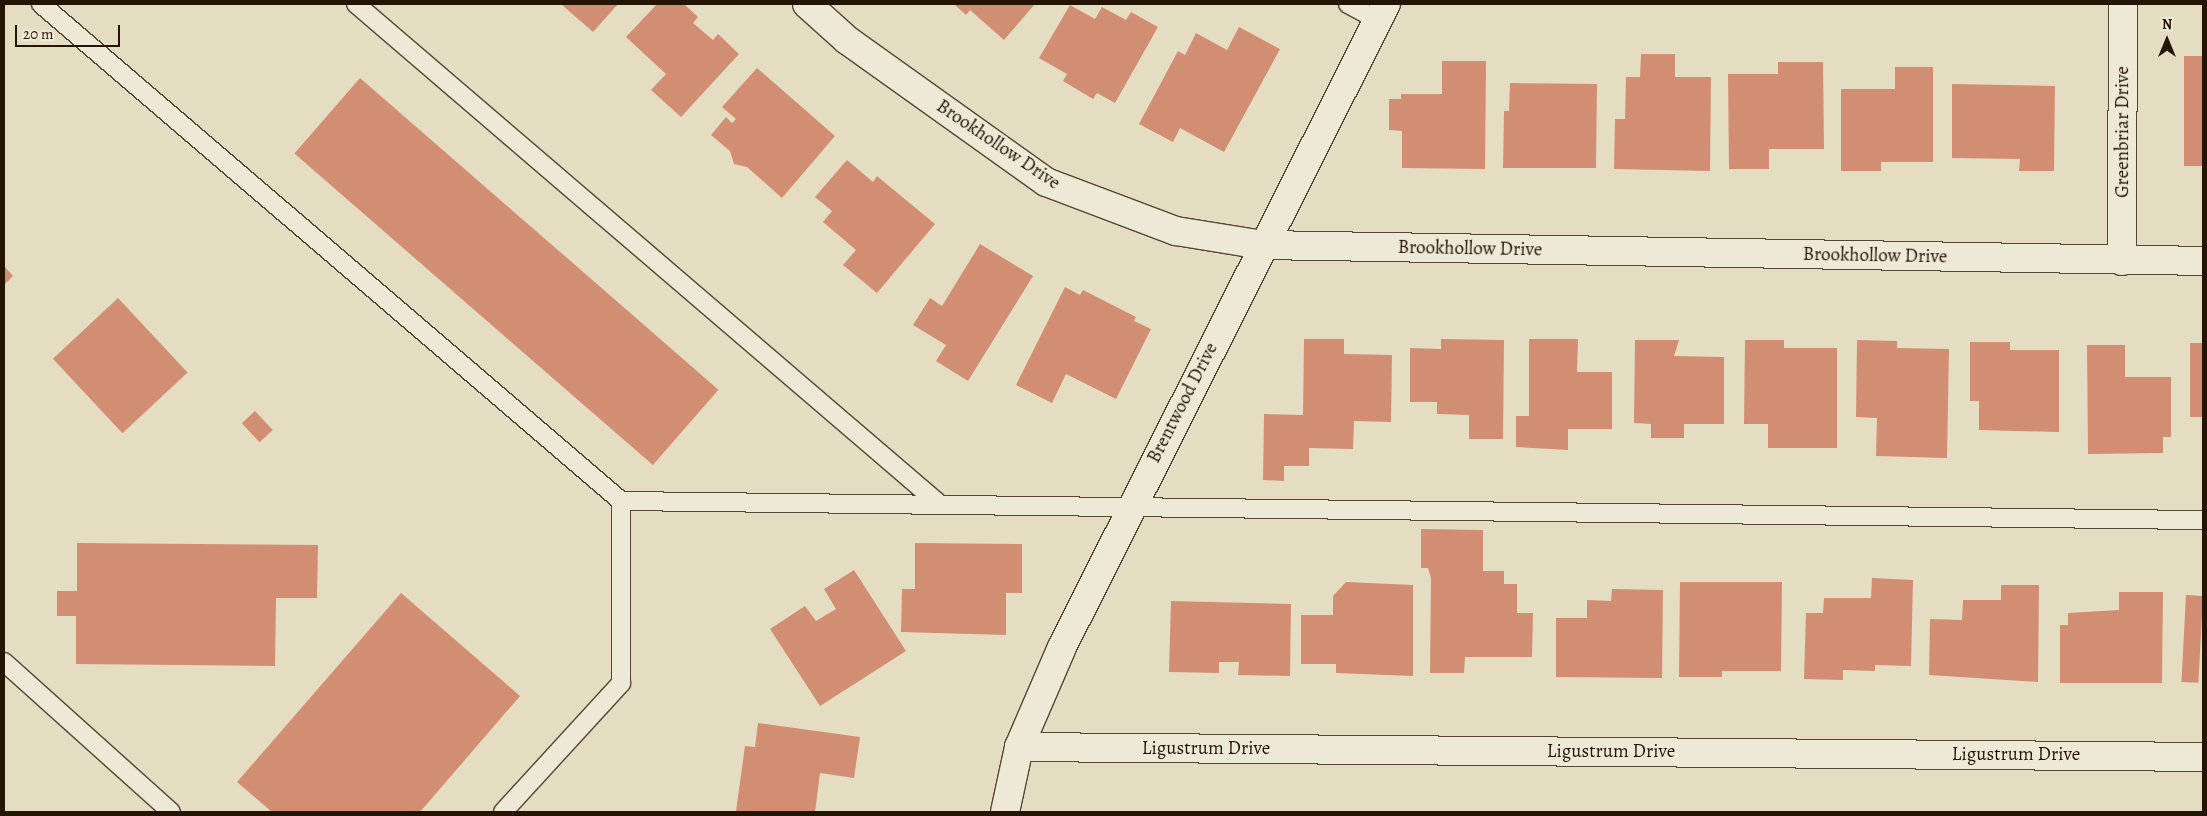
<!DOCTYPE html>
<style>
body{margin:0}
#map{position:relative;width:2207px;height:816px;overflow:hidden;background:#e5ddc2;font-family:Alegreya,serif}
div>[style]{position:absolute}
.building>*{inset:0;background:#d28e72;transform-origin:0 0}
.roads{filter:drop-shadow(1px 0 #544634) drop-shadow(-1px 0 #544634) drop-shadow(0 1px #544634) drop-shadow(0 -1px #544634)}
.service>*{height:18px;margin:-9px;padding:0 9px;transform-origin:9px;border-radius:9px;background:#eee9d7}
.minor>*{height:28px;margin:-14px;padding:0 14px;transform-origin:14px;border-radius:14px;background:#eee9d7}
span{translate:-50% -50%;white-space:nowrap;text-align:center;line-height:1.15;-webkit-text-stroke:4.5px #eee9d7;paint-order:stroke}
.street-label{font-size:19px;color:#241404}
.frame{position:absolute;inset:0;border:5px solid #241404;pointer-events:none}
.north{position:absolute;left:2142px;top:15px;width:50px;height:50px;-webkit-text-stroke:4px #eee9d7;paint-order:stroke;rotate:0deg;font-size:14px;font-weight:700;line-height:20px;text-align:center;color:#241404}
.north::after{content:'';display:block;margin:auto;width:18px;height:22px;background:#241404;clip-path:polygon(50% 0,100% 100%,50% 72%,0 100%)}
.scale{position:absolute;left:15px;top:25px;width:105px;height:22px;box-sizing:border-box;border:2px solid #241404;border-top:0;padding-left:6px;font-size:15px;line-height:18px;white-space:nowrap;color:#241404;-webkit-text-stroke:4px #eee9d7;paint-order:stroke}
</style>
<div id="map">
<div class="building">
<i style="clip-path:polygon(561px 4px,618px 4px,593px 32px)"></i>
<i style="clip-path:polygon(657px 4px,684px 4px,698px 17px,693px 23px,713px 40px,718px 34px,739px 54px,681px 117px,651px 90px,666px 74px,626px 37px)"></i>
<i style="clip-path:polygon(954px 4px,1035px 4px,1004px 40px,970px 10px,966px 15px)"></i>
<i style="clip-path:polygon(1070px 5px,1095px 19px,1102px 7px,1126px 20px,1131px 12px,1158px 27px,1115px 103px,1097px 93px,1093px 99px,1063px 81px,1067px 74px,1039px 58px)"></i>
<i style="clip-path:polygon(1239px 27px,1280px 49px,1224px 152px,1180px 128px,1173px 142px,1139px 124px,1178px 51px,1185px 55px,1196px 33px,1227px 50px)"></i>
<i style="clip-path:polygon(1641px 54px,1675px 54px,1675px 77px,1711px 77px,1710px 171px,1614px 169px,1615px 119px,1625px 119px,1626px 77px,1640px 77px)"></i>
<i style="left:2184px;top:56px;width:19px;height:110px"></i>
<i style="clip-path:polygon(1442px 61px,1486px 61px,1485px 169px,1402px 168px,1402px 131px,1389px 130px,1389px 99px,1401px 99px,1401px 94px,1442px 94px)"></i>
<i style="clip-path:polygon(1778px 62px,1823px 62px,1824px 149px,1769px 149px,1769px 169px,1729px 169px,1728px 74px,1778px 74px)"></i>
<i style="clip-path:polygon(1895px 67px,1933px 67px,1933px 162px,1881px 162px,1881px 171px,1841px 171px,1841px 89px,1895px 89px)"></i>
<i style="clip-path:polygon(757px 68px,835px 136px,782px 198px,747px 167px,734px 164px,730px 151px,711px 135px,726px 117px,732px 123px,736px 119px,722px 107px)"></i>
<i style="left:360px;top:78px;width:475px;height:100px;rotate:41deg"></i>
<i style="clip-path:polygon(1510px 83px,1597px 84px,1596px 168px,1503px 168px,1504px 111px,1509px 111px)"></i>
<i style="clip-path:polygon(1952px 84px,2055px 86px,2054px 171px,2019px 171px,2020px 159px,1952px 158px)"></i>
<i style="clip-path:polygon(847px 160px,873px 182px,877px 176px,935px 224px,877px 293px,843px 265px,856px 250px,823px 222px,832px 211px,815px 197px)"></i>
<i style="clip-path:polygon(980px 244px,1033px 276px,968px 381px,936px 361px,946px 345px,913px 325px,930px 298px,942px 306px)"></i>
<i style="clip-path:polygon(4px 266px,13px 276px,4px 285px)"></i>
<i style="clip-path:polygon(1065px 287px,1080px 295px,1083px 290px,1136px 317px,1134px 321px,1151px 329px,1116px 399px,1066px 374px,1052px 403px,1016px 385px)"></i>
<i style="left:118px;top:298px;width:102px;height:89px;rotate:47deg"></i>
<i style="clip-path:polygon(1304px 339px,1344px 339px,1344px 354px,1392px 355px,1391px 422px,1354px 421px,1353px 449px,1309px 448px,1309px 466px,1284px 466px,1284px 481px,1263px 480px,1264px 414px,1303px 415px)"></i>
<i style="clip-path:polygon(1441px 339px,1504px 340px,1503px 439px,1469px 439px,1469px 415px,1437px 414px,1437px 402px,1410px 402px,1410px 348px,1441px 349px)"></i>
<i style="clip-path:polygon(1529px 339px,1578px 339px,1577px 372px,1612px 372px,1612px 429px,1568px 429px,1568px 450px,1516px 447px,1516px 416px,1529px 416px)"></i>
<i style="clip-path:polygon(1635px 340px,1679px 340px,1674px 356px,1724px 357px,1724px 424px,1684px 424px,1684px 438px,1651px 438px,1651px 424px,1634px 423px)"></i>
<i style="clip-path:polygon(1745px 340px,1784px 340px,1784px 348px,1837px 348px,1837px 448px,1768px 448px,1768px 424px,1744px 424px)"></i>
<i style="clip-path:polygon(1857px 340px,1897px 341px,1897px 348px,1949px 349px,1947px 458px,1876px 456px,1877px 418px,1856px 417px)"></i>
<i style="clip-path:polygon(1970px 342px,2010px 342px,2010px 350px,2059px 350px,2059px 432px,1979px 430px,1979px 401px,1970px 401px)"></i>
<i style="left:2190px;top:343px;width:13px;height:74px"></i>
<i style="clip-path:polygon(2087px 345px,2125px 345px,2125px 377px,2171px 377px,2171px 437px,2163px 437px,2163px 453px,2088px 454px)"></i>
<i style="left:255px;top:411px;width:26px;height:18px;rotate:47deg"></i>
<i style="clip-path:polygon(1421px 529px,1483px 530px,1483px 571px,1504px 571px,1504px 584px,1517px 584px,1517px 613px,1533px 613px,1532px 657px,1465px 657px,1464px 673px,1430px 673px,1431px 578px,1428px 568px,1421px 568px)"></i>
<i style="clip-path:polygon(77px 543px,318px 545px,317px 598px,276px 598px,275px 666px,76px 664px,76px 616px,57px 616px,57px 591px,77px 591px)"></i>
<i style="clip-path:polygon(915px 543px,1022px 544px,1022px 593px,1006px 593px,1006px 635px,901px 632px,902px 589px,915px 589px)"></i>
<i style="clip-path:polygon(854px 570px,906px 651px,820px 706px,770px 629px,805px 606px,816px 621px,836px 609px,824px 589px)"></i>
<i style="clip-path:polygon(1872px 578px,1913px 580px,1911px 666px,1875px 665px,1875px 671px,1843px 670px,1843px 680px,1804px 679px,1806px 613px,1823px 613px,1824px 598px,1871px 598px)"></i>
<i style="clip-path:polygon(1346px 582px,1413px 585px,1413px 676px,1336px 673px,1336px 664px,1301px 664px,1301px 615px,1333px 615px,1333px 596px)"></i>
<i style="clip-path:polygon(1680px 582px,1782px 582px,1781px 671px,1722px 671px,1722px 677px,1679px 677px)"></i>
<i style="clip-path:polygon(2001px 585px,2039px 585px,2038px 682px,1929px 675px,1930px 619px,1962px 620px,1963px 600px,2001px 600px)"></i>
<i style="clip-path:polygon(1612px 589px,1663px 590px,1662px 678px,1556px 677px,1556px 618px,1587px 618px,1587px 600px,1611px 601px)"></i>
<i style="clip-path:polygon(2119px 592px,2163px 592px,2162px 683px,2060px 683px,2060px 625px,2068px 625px,2068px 613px,2119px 610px)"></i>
<i style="clip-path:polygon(401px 593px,520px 696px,420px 812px,272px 812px,237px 782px)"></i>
<i style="left:2186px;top:595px;width:17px;height:87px;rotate:3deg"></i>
<i style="clip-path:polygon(1171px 601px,1291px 604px,1290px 676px,1238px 675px,1239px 662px,1219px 662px,1219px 673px,1169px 672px)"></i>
<i style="clip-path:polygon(758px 723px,860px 737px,854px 778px,820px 773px,815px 812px,736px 811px,745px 746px,755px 747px)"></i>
</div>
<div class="roads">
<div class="service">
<i style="left:41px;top:4px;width:764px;rotate:40.59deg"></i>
<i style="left:621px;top:501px;width:1582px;rotate:0.69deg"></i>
<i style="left:356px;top:4px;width:765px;rotate:40.6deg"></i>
<i style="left:1348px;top:4px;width:34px;rotate:28deg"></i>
<i style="left:4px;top:662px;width:224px;rotate:41.9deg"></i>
<i style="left:503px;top:812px;width:175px;rotate:-47.5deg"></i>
<i style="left:621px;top:683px;width:182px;rotate:-90deg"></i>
</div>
<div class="minor">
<i style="left:807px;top:4px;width:54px;rotate:42deg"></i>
<i style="left:847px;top:40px;width:244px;rotate:35.5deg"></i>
<i style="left:1046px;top:182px;width:139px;rotate:20.7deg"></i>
<i style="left:1176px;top:231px;width:87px;rotate:9.2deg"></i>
<i style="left:1262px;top:245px;width:941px;rotate:0.97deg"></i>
<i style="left:2122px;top:261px;width:257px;rotate:-89.8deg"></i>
<i style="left:1019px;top:747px;width:1184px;rotate:0.48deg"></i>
<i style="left:1005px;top:812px;width:66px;rotate:-77.8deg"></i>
<i style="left:1019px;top:747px;width:109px;rotate:-66.7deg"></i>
<i style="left:1062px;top:647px;width:720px;rotate:-63.26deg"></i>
</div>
</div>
<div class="street-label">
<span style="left:2123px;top:132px;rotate:-90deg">Greenbriar Drive</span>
<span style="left:998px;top:145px;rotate:34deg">Brookhollow Drive</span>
<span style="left:1470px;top:249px;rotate:1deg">Brookhollow Drive</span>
<span style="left:1875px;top:256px;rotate:1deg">Brookhollow Drive</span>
<span style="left:1183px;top:403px;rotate:-63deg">Brentwood Drive</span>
<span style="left:1206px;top:749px">Ligustrum Drive</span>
<span style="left:1611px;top:752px">Ligustrum Drive</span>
<span style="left:2016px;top:755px">Ligustrum Drive</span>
</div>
<div class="frame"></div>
<div class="north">N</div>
<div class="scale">20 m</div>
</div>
